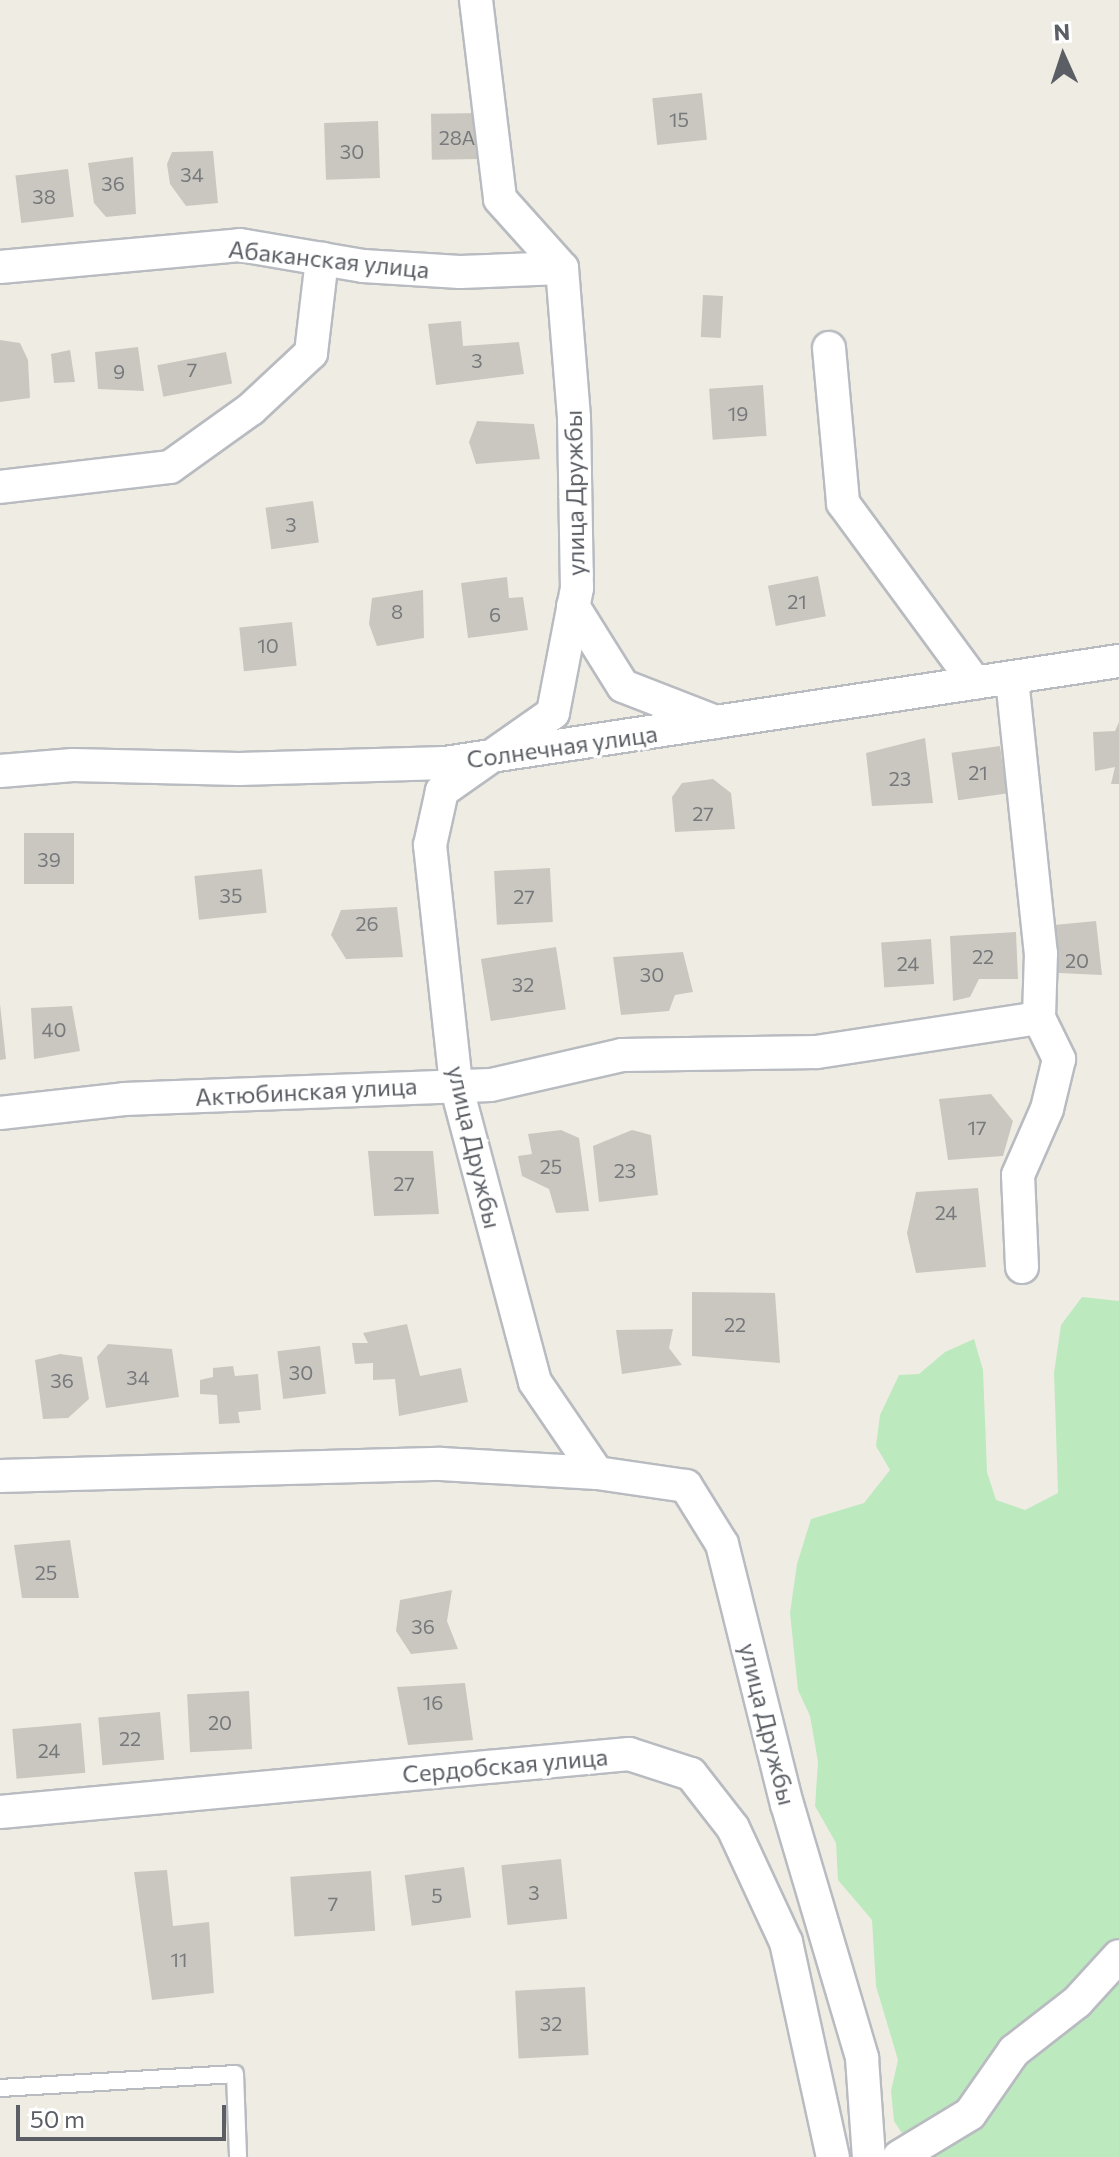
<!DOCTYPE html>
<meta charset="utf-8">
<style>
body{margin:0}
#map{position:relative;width:1119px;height:2157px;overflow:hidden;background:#efede3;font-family:Commissioner,sans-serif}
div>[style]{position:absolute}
.green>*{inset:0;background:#bde9bf}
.building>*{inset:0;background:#cac7c0;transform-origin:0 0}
.roads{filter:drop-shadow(2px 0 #b8bbc0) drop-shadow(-2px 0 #b8bbc0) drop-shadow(0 2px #b8bbc0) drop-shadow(0 -2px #b8bbc0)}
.lane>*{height:16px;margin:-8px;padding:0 8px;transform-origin:8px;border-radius:8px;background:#fff}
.street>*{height:32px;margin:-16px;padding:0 16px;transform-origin:16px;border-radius:16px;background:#fff}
span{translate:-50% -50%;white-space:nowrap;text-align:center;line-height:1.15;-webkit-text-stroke:6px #fff;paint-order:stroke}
.number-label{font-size:20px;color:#77797c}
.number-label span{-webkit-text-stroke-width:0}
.street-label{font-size:24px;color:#5b5f65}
.north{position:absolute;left:1023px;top:16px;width:80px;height:80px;-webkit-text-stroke:6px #fff;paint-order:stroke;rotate:357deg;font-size:22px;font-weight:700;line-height:32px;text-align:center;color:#5b5f65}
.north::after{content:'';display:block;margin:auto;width:28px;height:36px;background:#5b5f65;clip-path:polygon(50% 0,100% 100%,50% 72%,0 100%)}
.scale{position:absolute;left:16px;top:2105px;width:210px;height:36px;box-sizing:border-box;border:4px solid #5b5f65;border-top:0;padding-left:10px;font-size:24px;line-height:28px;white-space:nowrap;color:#5b5f65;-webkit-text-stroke:6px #fff;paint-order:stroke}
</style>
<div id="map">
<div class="green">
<i style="clip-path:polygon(1082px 1297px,1119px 1301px,1119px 2157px,911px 2157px,912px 2149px,894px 2121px,891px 2091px,898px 2060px,876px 1986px,872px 1920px,838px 1880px,836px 1843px,815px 1806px,818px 1762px,810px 1716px,798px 1690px,790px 1613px,797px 1564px,811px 1519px,864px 1503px,890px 1470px,876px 1446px,880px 1415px,899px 1375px,919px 1374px,945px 1352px,974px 1339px,983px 1370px,987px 1472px,996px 1500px,1025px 1510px,1058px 1493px,1054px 1373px,1061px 1325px)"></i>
</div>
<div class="building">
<i style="left:702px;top:93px;width:47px;height:50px;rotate:84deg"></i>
<i style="left:481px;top:113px;width:46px;height:50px;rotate:89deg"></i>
<i style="left:378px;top:121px;width:57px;height:54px;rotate:88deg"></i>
<i style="clip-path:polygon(213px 151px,218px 203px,186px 206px,170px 184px,167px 164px,172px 152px)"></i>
<i style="clip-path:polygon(133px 157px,136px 214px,106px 217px,94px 203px,88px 163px)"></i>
<i style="left:68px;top:169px;width:48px;height:53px;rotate:83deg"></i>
<i style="left:703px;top:295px;width:20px;height:42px;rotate:3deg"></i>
<i style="clip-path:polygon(461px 321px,463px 346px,519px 342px,524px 374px,436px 385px,428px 324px)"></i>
<i style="clip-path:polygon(0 340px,20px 343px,28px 360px,30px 398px,0 402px)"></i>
<i style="clip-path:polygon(138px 347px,144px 391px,98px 389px,95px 352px)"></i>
<i style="clip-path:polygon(70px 350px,75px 382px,54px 383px,51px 354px)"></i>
<i style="left:226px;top:352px;width:32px;height:70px;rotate:79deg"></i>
<i style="left:763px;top:385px;width:51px;height:54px;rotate:86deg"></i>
<i style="clip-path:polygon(477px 421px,534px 424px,540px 459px,476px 464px,469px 442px)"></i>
<i style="left:313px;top:501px;width:42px;height:48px;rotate:82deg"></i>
<i style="left:818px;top:576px;width:41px;height:51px;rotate:79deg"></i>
<i style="clip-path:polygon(507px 577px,509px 598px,523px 597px,528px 630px,468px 638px,461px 583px)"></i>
<i style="clip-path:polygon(423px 590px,424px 638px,377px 646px,369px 624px,372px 598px)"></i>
<i style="left:292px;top:622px;width:44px;height:53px;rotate:84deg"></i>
<i style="clip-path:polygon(1119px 722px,1119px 784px,1111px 784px,1115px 767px,1095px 771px,1093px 732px,1115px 731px)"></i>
<i style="clip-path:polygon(925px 738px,933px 803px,872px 806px,866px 753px)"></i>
<i style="left:1000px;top:746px;width:48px;height:49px;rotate:82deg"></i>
<i style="clip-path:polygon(713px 779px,731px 793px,735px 829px,675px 832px,672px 797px,682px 783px)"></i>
<i style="left:24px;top:833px;width:50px;height:51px"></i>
<i style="left:550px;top:868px;width:54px;height:56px;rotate:87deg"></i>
<i style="left:262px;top:869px;width:44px;height:68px;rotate:84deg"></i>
<i style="clip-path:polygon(397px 907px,403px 957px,346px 959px,331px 935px,341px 910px)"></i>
<i style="clip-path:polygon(1096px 921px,1102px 975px,1059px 973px,1050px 947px,1054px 925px)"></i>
<i style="clip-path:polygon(1016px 932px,1018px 979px,979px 979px,970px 997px,953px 1001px,950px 936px)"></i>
<i style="left:931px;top:939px;width:45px;height:50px;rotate:86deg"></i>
<i style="left:556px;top:947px;width:63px;height:76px;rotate:81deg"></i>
<i style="clip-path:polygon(683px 952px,693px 992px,675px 995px,669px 1011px,621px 1015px,613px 957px)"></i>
<i style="clip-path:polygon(0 1004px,6px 1059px,0 1060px)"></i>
<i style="clip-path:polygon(72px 1006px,80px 1051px,34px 1059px,31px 1008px)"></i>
<i style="clip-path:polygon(991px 1094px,1013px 1121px,1003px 1156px,948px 1160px,939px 1099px)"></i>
<i style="clip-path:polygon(561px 1130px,579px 1138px,589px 1211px,556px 1213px,549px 1189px,522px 1176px,518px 1156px,532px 1154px,528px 1134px)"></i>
<i style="clip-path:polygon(632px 1130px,651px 1135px,658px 1195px,599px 1202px,593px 1146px)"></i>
<i style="clip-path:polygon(368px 1151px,433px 1151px,439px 1214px,374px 1216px)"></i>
<i style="clip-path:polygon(978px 1188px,986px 1267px,916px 1273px,907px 1233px,916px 1192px)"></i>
<i style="clip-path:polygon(692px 1292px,775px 1293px,780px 1363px,692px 1356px)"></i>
<i style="clip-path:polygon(407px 1324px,420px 1376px,461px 1368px,468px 1402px,399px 1416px,395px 1379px,373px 1380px,373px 1363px,355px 1364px,352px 1343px,368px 1343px,363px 1333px)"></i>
<i style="clip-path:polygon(673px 1329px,669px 1348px,682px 1365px,622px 1374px,616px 1330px)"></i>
<i style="clip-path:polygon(108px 1344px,172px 1349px,179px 1397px,106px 1408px,97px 1357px)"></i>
<i style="left:320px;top:1346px;width:48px;height:43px;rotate:83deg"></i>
<i style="clip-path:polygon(60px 1354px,82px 1357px,89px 1399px,68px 1418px,43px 1419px,35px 1360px)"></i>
<i style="clip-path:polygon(233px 1366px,235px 1376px,258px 1374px,261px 1410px,238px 1412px,240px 1423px,219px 1424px,217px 1395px,200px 1394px,200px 1380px,213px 1377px,213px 1368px)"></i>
<i style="clip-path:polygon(70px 1540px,79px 1598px,22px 1598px,14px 1545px)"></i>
<i style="clip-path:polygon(452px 1590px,447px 1621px,458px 1649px,411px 1654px,396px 1631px,400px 1600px)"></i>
<i style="clip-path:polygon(465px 1683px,473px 1740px,408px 1745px,397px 1687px)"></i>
<i style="left:249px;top:1691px;width:58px;height:62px;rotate:87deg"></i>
<i style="left:160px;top:1712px;width:48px;height:62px;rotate:85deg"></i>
<i style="left:81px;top:1723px;width:50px;height:69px;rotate:85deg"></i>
<i style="left:561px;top:1859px;width:60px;height:60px;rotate:84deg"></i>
<i style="left:464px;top:1867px;width:51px;height:60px;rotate:82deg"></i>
<i style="clip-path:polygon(167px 1870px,173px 1926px,209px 1922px,214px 1993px,152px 2000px,134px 1872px)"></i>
<i style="left:371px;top:1871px;width:60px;height:81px;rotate:86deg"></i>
<i style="left:585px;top:1987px;width:68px;height:70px;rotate:87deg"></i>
</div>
<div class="roads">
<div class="lane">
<i style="left:0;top:2088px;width:235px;rotate:-3.4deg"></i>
<i style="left:235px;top:2074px;width:83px;rotate:87.9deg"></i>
</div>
<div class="street">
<i style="left:476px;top:0;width:200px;rotate:83.1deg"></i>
<i style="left:500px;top:199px;width:93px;rotate:48.1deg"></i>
<i style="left:562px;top:268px;width:150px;rotate:85.4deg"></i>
<i style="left:574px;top:418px;width:170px;rotate:89deg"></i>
<i style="left:577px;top:588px;width:127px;rotate:100.9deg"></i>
<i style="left:553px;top:713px;width:136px;rotate:144.9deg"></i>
<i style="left:442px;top:791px;width:55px;rotate:102.5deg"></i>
<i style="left:430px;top:845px;width:241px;rotate:83.8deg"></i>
<i style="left:456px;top:1085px;width:307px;rotate:75.1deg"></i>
<i style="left:535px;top:1382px;width:110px;rotate:55.7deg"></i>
<i style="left:597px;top:1473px;width:90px;rotate:8.3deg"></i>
<i style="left:686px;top:1486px;width:68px;rotate:58.2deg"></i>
<i style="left:722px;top:1544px;width:268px;rotate:76deg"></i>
<i style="left:787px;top:1804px;width:265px;rotate:73.5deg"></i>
<i style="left:862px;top:2058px;width:99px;rotate:86deg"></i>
<i style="left:0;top:267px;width:241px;rotate:-5.2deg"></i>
<i style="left:240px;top:245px;width:125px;rotate:9.7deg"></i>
<i style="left:363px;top:266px;width:97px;rotate:3.5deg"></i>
<i style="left:460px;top:272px;width:102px;rotate:-2.2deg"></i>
<i style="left:829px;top:348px;width:156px;rotate:84.8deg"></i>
<i style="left:843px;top:503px;width:223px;rotate:53.7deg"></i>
<i style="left:0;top:487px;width:171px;rotate:-6.7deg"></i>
<i style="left:170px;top:467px;width:100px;rotate:-35.6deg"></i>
<i style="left:251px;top:409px;width:82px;rotate:-43deg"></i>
<i style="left:311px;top:353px;width:95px;rotate:-83.3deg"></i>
<i style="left:573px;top:606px;width:94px;rotate:58deg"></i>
<i style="left:623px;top:686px;width:100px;rotate:21.2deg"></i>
<i style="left:1012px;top:679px;width:276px;rotate:84deg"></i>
<i style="left:1041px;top:953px;width:65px;rotate:91.8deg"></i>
<i style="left:1039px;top:1018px;width:46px;rotate:64deg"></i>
<i style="left:1059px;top:1059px;width:51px;rotate:103.5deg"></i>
<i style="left:1047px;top:1109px;width:72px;rotate:113.7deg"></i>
<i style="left:1018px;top:1175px;width:92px;rotate:87.5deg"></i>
<i style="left:0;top:771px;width:73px;rotate:-4.7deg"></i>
<i style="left:73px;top:765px;width:166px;rotate:1.4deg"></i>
<i style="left:239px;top:769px;width:206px;rotate:-1.7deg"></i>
<i style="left:445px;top:763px;width:682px;rotate:-8.61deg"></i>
<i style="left:0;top:1113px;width:125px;rotate:-6.4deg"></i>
<i style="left:124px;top:1099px;width:367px;rotate:-2.2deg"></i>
<i style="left:491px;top:1085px;width:134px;rotate:-12.9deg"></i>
<i style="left:622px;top:1055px;width:195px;rotate:-0.9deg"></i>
<i style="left:817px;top:1052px;width:225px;rotate:-8.7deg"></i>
<i style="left:0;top:1476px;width:441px;rotate:-1.6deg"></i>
<i style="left:441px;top:1464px;width:156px;rotate:3.3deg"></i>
<i style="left:0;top:1812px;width:632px;rotate:-5.27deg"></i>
<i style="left:629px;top:1754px;width:65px;rotate:17.9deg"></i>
<i style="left:691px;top:1774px;width:68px;rotate:52.1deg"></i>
<i style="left:733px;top:1828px;width:126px;rotate:65.1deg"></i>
<i style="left:786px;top:1942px;width:220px;rotate:77.7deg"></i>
<i style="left:899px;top:2157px;width:83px;rotate:-31.2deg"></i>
<i style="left:970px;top:2114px;width:77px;rotate:-55.1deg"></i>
<i style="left:1014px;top:2051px;width:80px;rotate:-37.9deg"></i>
<i style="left:1077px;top:2002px;width:62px;rotate:-47.6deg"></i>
</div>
</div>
<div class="number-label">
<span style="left:679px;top:119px">15</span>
<span style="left:457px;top:137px">28А</span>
<span style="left:352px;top:151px">30</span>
<span style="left:192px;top:174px">34</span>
<span style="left:113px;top:183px">36</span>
<span style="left:44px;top:196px">38</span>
<span style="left:477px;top:360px">3</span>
<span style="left:192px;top:369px">7</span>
<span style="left:119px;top:371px">9</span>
<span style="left:738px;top:413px">19</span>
<span style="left:291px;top:524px">3</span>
<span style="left:797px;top:601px">21</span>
<span style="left:397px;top:611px">8</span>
<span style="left:495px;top:614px">6</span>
<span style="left:268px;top:645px">10</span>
<span style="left:978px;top:772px">21</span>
<span style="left:900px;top:778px">23</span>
<span style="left:703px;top:813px">27</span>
<span style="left:49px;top:859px">39</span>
<span style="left:231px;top:895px">35</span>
<span style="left:524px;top:896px">27</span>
<span style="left:367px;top:923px">26</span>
<span style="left:983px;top:956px">22</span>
<span style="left:1077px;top:960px">20</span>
<span style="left:908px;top:963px">24</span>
<span style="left:652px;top:974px">30</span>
<span style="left:523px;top:984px">32</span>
<span style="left:54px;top:1029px">40</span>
<span style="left:977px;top:1127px">17</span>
<span style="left:551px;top:1166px">25</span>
<span style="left:625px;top:1170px">23</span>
<span style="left:404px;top:1183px">27</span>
<span style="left:946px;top:1212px">24</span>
<span style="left:735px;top:1324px">22</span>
<span style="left:301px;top:1372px">30</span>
<span style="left:138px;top:1377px">34</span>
<span style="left:62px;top:1380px">36</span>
<span style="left:46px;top:1572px">25</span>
<span style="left:423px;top:1626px">36</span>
<span style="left:433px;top:1702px">16</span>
<span style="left:220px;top:1722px">20</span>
<span style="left:130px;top:1738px">22</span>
<span style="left:49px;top:1750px">24</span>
<span style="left:534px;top:1892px">3</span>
<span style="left:437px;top:1895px">5</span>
<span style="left:333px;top:1903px">7</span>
<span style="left:179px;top:1959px">11</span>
<span style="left:551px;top:2023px">32</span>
</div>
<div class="street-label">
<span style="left:329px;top:259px;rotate:6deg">Абаканская улица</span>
<span style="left:574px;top:493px;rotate:-91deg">улица Дружбы</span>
<span style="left:562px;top:746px;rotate:-8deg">Солнечная улица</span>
<span style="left:306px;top:1091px;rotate:-3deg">Актюбинская улица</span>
<span style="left:475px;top:1147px;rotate:77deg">улица Дружбы</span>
<span style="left:768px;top:1724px;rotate:76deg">улица Дружбы</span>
<span style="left:505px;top:1765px;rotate:-5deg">Сердобская улица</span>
</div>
<div class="north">N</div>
<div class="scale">50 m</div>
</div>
